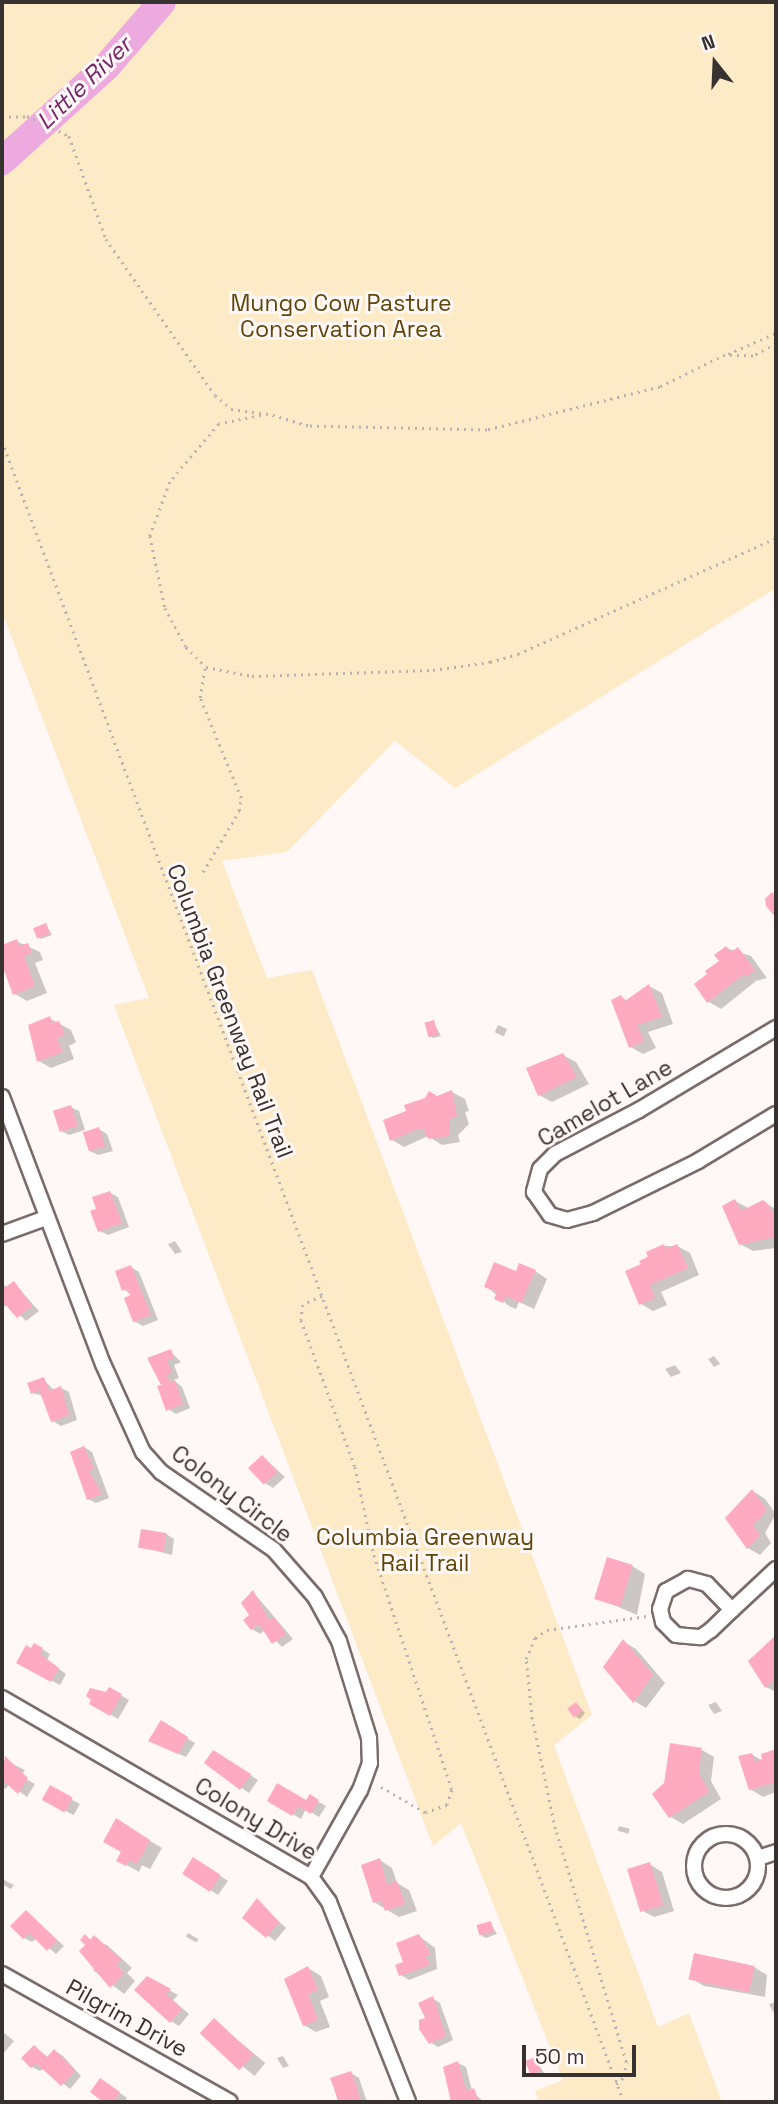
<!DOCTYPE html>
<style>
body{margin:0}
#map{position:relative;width:778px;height:2104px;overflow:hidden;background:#fff8f7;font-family:"Space Grotesk",sans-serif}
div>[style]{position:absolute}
.green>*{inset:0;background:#fdeac6}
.shadow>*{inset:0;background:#0003;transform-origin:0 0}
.river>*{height:28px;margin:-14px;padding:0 14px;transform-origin:14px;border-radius:14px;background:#edaade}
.building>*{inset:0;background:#feaac1;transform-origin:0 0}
.path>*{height:2.5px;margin-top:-1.25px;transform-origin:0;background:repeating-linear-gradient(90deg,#b9b2b1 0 2px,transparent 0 7px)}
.roads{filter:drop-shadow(2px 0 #7a6c6a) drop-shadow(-2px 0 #7a6c6a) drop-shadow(0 2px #7a6c6a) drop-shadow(0 -2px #7a6c6a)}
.street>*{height:14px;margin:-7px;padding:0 7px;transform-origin:7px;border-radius:7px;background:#fff}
.street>.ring{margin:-7px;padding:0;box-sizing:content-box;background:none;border:14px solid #fff;border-radius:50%}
span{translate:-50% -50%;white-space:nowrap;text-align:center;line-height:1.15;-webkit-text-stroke:6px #fff8f7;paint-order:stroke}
.park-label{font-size:23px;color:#604509}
.street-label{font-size:23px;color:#373130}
.water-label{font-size:24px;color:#752868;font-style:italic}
.frame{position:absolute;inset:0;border:4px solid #373130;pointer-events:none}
.north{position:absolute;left:680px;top:28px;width:70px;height:70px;-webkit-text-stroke:5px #fff8f7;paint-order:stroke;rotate:342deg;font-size:19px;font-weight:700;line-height:28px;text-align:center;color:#373130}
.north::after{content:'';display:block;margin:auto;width:24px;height:32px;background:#373130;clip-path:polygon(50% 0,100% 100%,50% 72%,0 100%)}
.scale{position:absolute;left:522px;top:2045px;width:114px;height:32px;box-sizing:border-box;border:4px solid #373130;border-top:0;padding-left:9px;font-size:21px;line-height:24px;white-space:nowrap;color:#373130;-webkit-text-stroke:5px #fff8f7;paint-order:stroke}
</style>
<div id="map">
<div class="green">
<i style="clip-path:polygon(2px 2px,776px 2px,776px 593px,773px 590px,455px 788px,395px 741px,287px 852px,222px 861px,267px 978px,312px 970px,592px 1715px,554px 1745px,658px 2027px,689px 2013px,722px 2102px,539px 2102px,535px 2091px,563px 2080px,461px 1823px,433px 1846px,114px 1005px,149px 998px,2px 612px)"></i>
</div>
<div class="shadow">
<i style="clip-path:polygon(46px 925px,52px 935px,41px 939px,38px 937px)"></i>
<i style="clip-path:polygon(16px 941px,40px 952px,43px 960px,35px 963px,47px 993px,27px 1001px,15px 994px,2px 966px,2px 947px)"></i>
<i style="clip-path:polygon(726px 948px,751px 956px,767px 978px,756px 981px,721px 1009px,709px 1002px,696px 984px,721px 961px)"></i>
<i style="clip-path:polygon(649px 986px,662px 993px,673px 1024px,648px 1032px,656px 1048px,643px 1054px,631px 1047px,621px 997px,628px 1001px)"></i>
<i style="clip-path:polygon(49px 1018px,71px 1030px,76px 1042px,69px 1046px,74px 1059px,51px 1068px,39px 1061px)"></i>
<i style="clip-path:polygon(433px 1022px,441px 1036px,433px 1038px,430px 1036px)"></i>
<i style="left:498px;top:1025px;width:10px;height:8px;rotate:24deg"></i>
<i style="clip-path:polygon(563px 1055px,576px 1062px,589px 1084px,552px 1102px,539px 1095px)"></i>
<i style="clip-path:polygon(452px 1092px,465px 1099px,469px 1111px,465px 1112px,469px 1124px,458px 1135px,460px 1142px,442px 1145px,428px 1136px,404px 1147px,392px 1140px,385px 1121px)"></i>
<i style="clip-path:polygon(71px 1107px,79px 1111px,85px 1130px,69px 1135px,61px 1131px)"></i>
<i style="clip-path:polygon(99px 1129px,107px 1134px,113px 1151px,98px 1155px,90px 1151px)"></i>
<i style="clip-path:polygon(110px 1193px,118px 1197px,129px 1227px,108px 1235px,100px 1231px,98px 1210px)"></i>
<i style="clip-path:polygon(735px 1201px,748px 1208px,763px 1202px,776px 1209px,776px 1248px,753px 1251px,740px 1244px)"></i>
<i style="clip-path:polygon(175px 1241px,182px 1252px,175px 1254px,168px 1244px)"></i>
<i style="clip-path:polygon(664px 1246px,677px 1246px,690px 1253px,699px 1275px,661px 1292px,667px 1305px,653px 1311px,641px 1304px,641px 1261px)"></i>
<i style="clip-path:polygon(131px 1267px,139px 1272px,158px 1320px,143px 1326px,134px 1321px,132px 1296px,124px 1289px)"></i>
<i style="clip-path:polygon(535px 1271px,547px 1279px,534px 1309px,519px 1302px,516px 1309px,509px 1306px,486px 1286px)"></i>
<i style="clip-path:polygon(14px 1283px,39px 1311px,26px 1321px,10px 1305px,2px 1307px,2px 1284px,8px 1287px)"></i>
<i style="clip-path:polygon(170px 1351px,181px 1362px,174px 1365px,179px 1378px,174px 1380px,182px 1387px,190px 1408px,176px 1414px,168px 1409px,164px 1386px,149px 1359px)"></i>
<i style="clip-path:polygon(714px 1356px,720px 1364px,714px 1367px,708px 1359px)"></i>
<i style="clip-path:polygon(675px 1365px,681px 1373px,671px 1377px,665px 1369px)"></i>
<i style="clip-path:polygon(43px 1379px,54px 1390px,61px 1388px,69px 1392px,77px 1420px,61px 1426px,53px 1421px,43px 1396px,32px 1393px)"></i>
<i style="clip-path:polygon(84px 1447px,92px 1452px,109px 1498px,96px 1503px,88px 1499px)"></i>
<i style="clip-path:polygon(263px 1457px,285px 1477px,273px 1488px,265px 1483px)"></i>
<i style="clip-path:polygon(753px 1491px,765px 1499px,776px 1514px,765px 1533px,771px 1543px,760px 1555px,748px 1548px)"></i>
<i style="clip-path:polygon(166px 1534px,174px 1539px,172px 1555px,141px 1547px)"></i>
<i style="clip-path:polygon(632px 1566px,645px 1574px,637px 1615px,600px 1599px)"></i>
<i style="clip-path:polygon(254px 1593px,293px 1639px,282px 1647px,265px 1630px,260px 1634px,252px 1629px)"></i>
<i style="clip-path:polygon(776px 1638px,776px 1692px,766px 1687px,750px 1661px)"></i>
<i style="clip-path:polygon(624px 1642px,636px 1649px,665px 1683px,646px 1708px,634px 1701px)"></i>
<i style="clip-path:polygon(35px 1645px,50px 1654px,47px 1660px,66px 1674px,60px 1685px,18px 1663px)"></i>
<i style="clip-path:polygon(110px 1689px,129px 1700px,118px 1719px,91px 1703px,99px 1690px,107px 1695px)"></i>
<i style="clip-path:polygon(716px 1702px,722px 1711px,714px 1714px,708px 1705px)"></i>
<i style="clip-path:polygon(579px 1707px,585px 1713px,580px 1719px,576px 1717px)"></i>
<i style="clip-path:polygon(162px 1723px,195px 1743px,186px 1757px,158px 1745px)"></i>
<i style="clip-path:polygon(702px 1750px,714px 1757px,711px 1781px,721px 1799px,683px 1824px,671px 1817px)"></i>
<i style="clip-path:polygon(776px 1751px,776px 1792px,763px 1797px,750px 1789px,751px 1754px,765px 1762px,763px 1755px)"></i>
<i style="clip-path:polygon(221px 1756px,258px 1780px,249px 1793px,206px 1763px)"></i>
<i style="clip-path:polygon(2px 1759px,25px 1770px,21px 1776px,35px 1784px,27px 1797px,9px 1784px,6px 1789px,2px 1787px)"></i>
<i style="left:51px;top:1788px;width:33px;height:13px;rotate:29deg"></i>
<i style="clip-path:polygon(310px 1797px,326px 1806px,319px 1817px,306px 1809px,301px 1819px,269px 1800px,307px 1803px)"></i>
<i style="left:619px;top:1826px;width:11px;height:5px;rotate:15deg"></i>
<i style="clip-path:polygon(129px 1828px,162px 1848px,150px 1869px,142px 1865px,139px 1872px,118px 1860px)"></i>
<i style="clip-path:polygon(380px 1860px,392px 1868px,397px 1883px,409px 1890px,417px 1911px,399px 1917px,374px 1902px)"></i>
<i style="clip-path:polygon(202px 1864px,228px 1881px,218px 1895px,185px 1873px)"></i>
<i style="clip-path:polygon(649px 1864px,662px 1872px,674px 1911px,654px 1917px,641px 1910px)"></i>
<i style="clip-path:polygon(2px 1879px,14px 1885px,11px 1889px,2px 1884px)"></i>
<i style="clip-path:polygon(258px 1901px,286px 1928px,275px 1941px,244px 1917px)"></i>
<i style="clip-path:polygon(26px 1912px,64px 1946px,56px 1954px,37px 1938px,32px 1942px,24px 1938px,12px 1926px)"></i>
<i style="clip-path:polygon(490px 1923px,497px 1934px,486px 1938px,482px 1936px)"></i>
<i style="left:188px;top:1933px;width:12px;height:4px;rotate:31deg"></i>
<i style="clip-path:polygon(419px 1936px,435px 1948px,437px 1969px,409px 1980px,401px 1975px)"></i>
<i style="clip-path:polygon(85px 1937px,107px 1945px,132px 1968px,127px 1973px,135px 1981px,124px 1994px,93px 1970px,97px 1965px)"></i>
<i style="clip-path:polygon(754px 1967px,767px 1975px,765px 1997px,704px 1986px,692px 1979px)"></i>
<i style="clip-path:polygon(308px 1968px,321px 1976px,329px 1997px,320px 2001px,330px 2027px,316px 2032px,304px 2025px)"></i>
<i style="clip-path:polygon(147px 1978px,178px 1995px,173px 2000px,189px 2014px,179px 2026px,171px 2021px)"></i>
<i style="clip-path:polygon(432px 1998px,440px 2003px,453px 2040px,438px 2047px,430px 2042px,427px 2019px)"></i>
<i style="clip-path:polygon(775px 2002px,776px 2003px,775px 2015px,769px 2004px)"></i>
<i style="left:214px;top:2020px;width:67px;height:17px;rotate:40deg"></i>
<i style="clip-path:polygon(2px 2031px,14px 2041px,2px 2055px)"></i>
<i style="clip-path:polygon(34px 2047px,49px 2058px,55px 2051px,63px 2056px,81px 2076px,70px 2089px,44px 2068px,40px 2071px,32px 2067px,24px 2058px)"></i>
<i style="clip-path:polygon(283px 2056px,289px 2066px,283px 2068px,277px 2058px)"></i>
<i style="clip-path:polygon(535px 2059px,544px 2073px,537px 2076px,533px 2075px)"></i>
<i style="clip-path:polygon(458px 2063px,466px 2067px,472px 2091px,484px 2102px,454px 2102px,445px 2068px)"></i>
<i style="clip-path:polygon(351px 2073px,359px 2078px,367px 2102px,338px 2102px,332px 2080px)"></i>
<i style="clip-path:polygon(109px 2085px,127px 2098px,124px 2102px,103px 2102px,92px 2092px)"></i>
</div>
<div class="river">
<i style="left:2px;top:161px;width:142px;rotate:-42.1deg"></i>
<i style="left:107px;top:66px;width:84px;rotate:-49.3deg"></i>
</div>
<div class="building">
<i style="clip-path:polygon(772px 892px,776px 897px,776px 918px,766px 906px,765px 899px)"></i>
<i style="left:46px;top:923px;width:11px;height:14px;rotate:68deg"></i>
<i style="clip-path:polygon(17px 939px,19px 946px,28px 943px,32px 953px,24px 956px,35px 986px,13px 995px,2px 965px,2px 945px)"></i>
<i style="clip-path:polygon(726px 946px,731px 952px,738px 947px,755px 970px,746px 977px,744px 974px,707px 1003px,694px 984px,707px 974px,705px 971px,719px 961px,714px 955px)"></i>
<i style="clip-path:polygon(649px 984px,662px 1017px,637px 1025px,644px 1041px,629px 1048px,611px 1000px,621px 995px,625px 1001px)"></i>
<i style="clip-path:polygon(50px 1016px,52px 1023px,59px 1021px,65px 1035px,57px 1038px,63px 1052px,37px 1062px,28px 1025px)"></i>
<i style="left:434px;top:1020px;width:15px;height:10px;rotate:74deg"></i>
<i style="clip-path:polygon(563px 1053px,577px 1077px,538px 1096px,526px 1068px)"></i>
<i style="clip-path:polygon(452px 1090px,457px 1116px,450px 1119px,449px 1136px,428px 1139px,424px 1129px,418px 1129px,390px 1141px,383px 1120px,406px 1111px,404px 1105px,425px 1098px,429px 1091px,437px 1096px)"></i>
<i style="left:71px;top:1105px;width:22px;height:19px;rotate:72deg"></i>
<i style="left:99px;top:1127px;width:20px;height:17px;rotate:72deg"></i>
<i style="clip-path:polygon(110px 1191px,122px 1223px,98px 1232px,90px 1211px,96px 1209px,92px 1197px)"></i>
<i style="clip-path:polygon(735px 1199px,741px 1211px,763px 1200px,768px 1204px,776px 1219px,774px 1237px,739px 1245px,722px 1206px)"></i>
<i style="clip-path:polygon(664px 1244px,666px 1249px,677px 1244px,688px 1268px,650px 1285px,655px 1298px,639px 1305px,625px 1271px,641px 1264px,639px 1261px,648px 1257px,646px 1252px)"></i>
<i style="clip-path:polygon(494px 1262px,516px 1271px,519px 1263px,536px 1270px,521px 1303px,506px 1296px,503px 1303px,494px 1299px,497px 1292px,484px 1287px)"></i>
<i style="clip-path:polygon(131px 1265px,151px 1315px,133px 1322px,124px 1298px,130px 1295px,127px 1289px,122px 1291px,115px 1271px)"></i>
<i style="clip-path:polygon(14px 1281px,32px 1306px,17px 1318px,2px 1301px,2px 1285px,4px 1288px)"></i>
<i style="clip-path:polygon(171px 1349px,174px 1358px,167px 1360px,172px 1373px,167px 1375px,170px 1382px,175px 1381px,183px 1404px,166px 1411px,157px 1386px,161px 1385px,147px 1358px)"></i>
<i style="clip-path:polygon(44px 1377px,49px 1391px,61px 1386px,69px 1415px,51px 1422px,39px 1390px,31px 1394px,27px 1383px)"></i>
<i style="clip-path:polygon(84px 1446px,94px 1469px,89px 1471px,102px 1494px,87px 1500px,70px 1452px)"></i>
<i style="left:262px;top:1455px;width:23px;height:19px;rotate:47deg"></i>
<i style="clip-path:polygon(752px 1489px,767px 1510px,753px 1525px,760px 1535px,747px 1549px,725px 1518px)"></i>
<i style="left:141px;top:1529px;width:26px;height:19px;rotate:9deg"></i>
<i style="left:607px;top:1557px;width:27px;height:44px;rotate:17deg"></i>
<i style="clip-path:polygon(253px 1590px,269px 1620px,274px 1617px,286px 1634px,272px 1644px,259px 1624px,251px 1630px,243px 1620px,249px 1615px,241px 1603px)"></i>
<i style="clip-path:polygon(776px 1635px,776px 1678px,765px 1688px,748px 1661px)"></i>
<i style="clip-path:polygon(623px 1639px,653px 1675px,633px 1703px,603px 1667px)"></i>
<i style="clip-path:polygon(34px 1643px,43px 1648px,40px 1654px,59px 1668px,51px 1682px,16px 1663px,26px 1645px,31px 1648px)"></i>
<i style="clip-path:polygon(109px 1687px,122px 1694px,110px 1716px,89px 1704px,91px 1700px,86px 1696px,90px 1688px,106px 1692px)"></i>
<i style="left:576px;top:1702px;width:11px;height:11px;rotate:52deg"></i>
<i style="clip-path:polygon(161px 1720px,188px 1737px,178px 1754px,148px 1741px)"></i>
<i style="clip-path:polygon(670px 1743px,702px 1748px,699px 1773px,709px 1792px,669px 1818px,652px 1794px,664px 1783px)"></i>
<i style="clip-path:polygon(776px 1749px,776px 1791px,773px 1783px,749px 1790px,738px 1756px,752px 1753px,755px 1762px,762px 1759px,761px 1754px)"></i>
<i style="clip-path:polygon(213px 1750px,251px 1774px,240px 1790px,204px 1763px)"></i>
<i style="clip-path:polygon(5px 1756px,28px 1778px,18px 1794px,2px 1780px)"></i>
<i style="clip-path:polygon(277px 1783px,306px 1800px,310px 1794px,319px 1800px,311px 1814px,298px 1806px,292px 1816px,267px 1801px)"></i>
<i style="left:50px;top:1785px;width:26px;height:17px;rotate:29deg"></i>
<i style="clip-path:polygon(116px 1818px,150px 1840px,137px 1864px,129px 1860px,126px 1866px,116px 1861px,121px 1852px,103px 1842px)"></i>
<i style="left:193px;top:1857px;width:33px;height:20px;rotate:33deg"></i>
<i style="clip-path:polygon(380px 1858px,387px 1885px,397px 1881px,405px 1904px,385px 1911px,381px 1900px,373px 1903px,361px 1865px)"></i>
<i style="left:650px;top:1862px;width:45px;height:24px;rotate:73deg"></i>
<i style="clip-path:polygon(257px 1898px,279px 1922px,266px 1938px,242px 1918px)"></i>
<i style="clip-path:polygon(26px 1910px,57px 1940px,47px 1951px,29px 1933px,23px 1939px,10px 1926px)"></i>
<i style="left:491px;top:1921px;width:11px;height:15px;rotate:75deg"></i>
<i style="clip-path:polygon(85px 1934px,90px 1940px,94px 1935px,121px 1960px,116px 1965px,124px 1973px,110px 1988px,79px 1951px,85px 1945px,80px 1940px)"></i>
<i style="clip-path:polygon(419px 1934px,431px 1954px,426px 1956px,430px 1965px,399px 1976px,395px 1965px,403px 1962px,396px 1943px)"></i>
<i style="left:694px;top:1953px;width:62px;height:27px;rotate:12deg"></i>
<i style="clip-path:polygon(308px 1966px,318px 1990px,308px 1994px,318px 2020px,303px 2026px,284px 1979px)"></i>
<i style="clip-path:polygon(147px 1976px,171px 1989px,166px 1994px,182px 2009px,170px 2023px,134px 1990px)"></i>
<i style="clip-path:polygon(433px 1996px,446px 2036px,429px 2044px,419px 2029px,419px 2020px,425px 2018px,418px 2003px)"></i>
<i style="left:214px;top:2018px;width:54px;height:21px;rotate:43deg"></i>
<i style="clip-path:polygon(34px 2045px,47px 2057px,54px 2049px,75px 2071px,61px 2086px,36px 2063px,31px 2068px,21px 2058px)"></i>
<i style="left:535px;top:2057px;width:15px;height:11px;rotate:67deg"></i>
<i style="clip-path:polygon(458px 2061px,466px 2091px,474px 2088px,478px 2100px,451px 2102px,443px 2067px)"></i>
<i style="clip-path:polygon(351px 2071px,361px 2100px,339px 2102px,330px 2078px)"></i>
<i style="clip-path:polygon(100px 2078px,120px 2092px,115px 2099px,120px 2102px,103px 2102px,90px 2092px)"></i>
</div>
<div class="path">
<i style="left:2px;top:117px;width:25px;rotate:-2deg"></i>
<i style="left:27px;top:116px;width:47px;rotate:25.5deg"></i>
<i style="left:69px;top:136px;width:109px;rotate:70.2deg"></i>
<i style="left:106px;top:239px;width:190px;rotate:55.1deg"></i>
<i style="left:215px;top:395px;width:21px;rotate:41deg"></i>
<i style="left:231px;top:409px;width:34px;rotate:8deg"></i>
<i style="left:776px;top:344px;width:26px;rotate:152deg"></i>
<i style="left:753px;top:356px;width:28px;rotate:-178deg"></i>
<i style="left:725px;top:355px;width:72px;rotate:153.8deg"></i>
<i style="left:660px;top:387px;width:178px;rotate:166deg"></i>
<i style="left:487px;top:430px;width:179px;rotate:-178.7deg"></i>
<i style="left:308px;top:426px;width:42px;rotate:-163.3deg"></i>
<i style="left:268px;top:414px;width:50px;rotate:168.5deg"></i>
<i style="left:219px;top:424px;width:76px;rotate:130.2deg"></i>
<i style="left:170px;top:482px;width:58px;rotate:110.3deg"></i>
<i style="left:150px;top:536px;width:74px;rotate:78.2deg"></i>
<i style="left:165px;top:608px;width:44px;rotate:61.7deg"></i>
<i style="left:186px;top:647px;width:28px;rotate:45deg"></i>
<i style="left:206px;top:667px;width:47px;rotate:11.1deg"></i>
<i style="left:252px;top:676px;width:181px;rotate:-1.9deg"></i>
<i style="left:433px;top:670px;width:58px;rotate:-8deg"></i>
<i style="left:490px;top:662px;width:29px;rotate:-16deg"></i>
<i style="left:518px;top:654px;width:283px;rotate:-24.2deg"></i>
<i style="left:728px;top:354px;width:52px;rotate:-23.6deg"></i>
<i style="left:2px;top:441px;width:1774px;rotate:69.47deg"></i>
<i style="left:203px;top:872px;width:71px;rotate:-59.5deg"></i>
<i style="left:239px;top:811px;width:13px;rotate:-81deg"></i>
<i style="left:241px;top:798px;width:108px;rotate:-112.3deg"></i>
<i style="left:200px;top:698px;width:30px;rotate:-81deg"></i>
<i style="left:322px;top:1296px;width:21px;rotate:155deg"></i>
<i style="left:303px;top:1305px;width:15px;rotate:98deg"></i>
<i style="left:301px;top:1320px;width:157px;rotate:69.8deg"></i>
<i style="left:355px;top:1467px;width:90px;rotate:77.8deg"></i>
<i style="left:374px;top:1555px;width:248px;rotate:71.6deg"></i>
<i style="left:452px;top:1790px;width:16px;rotate:108deg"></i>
<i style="left:447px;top:1805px;width:23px;rotate:160deg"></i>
<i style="left:425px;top:1813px;width:56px;rotate:-149.7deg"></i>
<i style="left:616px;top:2084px;width:11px;rotate:-41deg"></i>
<i style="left:624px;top:2077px;width:15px;rotate:-82deg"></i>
<i style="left:626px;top:2062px;width:244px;rotate:-106.9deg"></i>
<i style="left:555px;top:1829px;width:112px;rotate:-101.8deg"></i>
<i style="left:532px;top:1719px;width:60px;rotate:-95.7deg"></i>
<i style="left:526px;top:1659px;width:23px;rotate:-67deg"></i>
<i style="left:535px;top:1638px;width:14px;rotate:-34deg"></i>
<i style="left:547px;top:1630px;width:101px;rotate:-8deg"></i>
</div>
<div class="roads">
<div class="street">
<i style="left:776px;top:1028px;width:160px;rotate:149.1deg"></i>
<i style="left:639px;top:1110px;width:95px;rotate:152.4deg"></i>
<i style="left:555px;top:1154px;width:21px;rotate:135deg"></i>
<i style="left:540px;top:1169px;width:24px;rotate:105deg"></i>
<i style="left:534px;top:1192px;width:28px;rotate:55deg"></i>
<i style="left:550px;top:1215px;width:18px;rotate:16deg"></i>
<i style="left:567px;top:1220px;width:27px;rotate:-15deg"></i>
<i style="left:593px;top:1213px;width:117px;rotate:-26.3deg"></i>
<i style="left:698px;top:1161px;width:91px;rotate:-31.1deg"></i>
<i style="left:2px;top:1097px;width:285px;rotate:69.3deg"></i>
<i style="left:103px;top:1364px;width:97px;rotate:65.6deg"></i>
<i style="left:143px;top:1452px;width:27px;rotate:48deg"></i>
<i style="left:161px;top:1472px;width:137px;rotate:34.6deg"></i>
<i style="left:274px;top:1550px;width:62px;rotate:48.9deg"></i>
<i style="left:315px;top:1597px;width:50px;rotate:61.4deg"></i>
<i style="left:339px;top:1641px;width:102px;rotate:72.8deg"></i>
<i style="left:369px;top:1738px;width:25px;rotate:88deg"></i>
<i style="left:370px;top:1763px;width:29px;rotate:110deg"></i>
<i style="left:360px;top:1790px;width:100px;rotate:119.4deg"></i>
<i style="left:2px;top:1234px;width:47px;rotate:-20deg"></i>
<i style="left:732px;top:1610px;width:36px;rotate:-134deg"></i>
<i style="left:707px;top:1584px;width:20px;rotate:-165deg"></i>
<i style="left:688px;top:1579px;width:25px;rotate:151deg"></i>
<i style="left:666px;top:1591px;width:19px;rotate:108deg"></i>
<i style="left:660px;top:1609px;width:13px;rotate:77deg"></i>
<i style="left:663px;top:1622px;width:18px;rotate:45deg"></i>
<i style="left:676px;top:1635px;width:25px;rotate:5deg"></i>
<i style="left:701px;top:1637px;width:12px;rotate:-35deg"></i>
<i style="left:711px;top:1630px;width:29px;rotate:-44deg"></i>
<i style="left:732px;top:1610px;width:60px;rotate:-43deg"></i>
<i style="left:2px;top:1698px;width:357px;rotate:30.1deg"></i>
<i style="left:311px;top:1877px;width:31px;rotate:54deg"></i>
<i style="left:329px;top:1902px;width:215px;rotate:68.4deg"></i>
<i class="ring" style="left:694px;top:1834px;width:50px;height:50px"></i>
<i style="left:758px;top:1858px;width:19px;rotate:-18deg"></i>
<i style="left:2px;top:1974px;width:261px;rotate:29.3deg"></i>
</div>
</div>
<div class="park-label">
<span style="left:341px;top:316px">Mungo Cow Pasture<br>Conservation Area</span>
<span style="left:425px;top:1550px">Columbia Greenway<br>Rail Trail</span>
</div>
<div class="street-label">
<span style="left:230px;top:1011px;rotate:69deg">Columbia Greenway Rail Trail</span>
<span style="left:605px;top:1103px;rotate:-30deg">Camelot Lane</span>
<span style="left:232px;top:1494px;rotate:37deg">Colony Circle</span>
<span style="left:256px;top:1819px;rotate:31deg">Colony Drive</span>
<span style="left:127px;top:2018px;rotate:29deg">Pilgrim Drive</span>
</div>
<div class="water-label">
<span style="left:84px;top:83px;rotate:-44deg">Little River</span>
</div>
<div class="frame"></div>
<div class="north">N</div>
<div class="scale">50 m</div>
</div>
